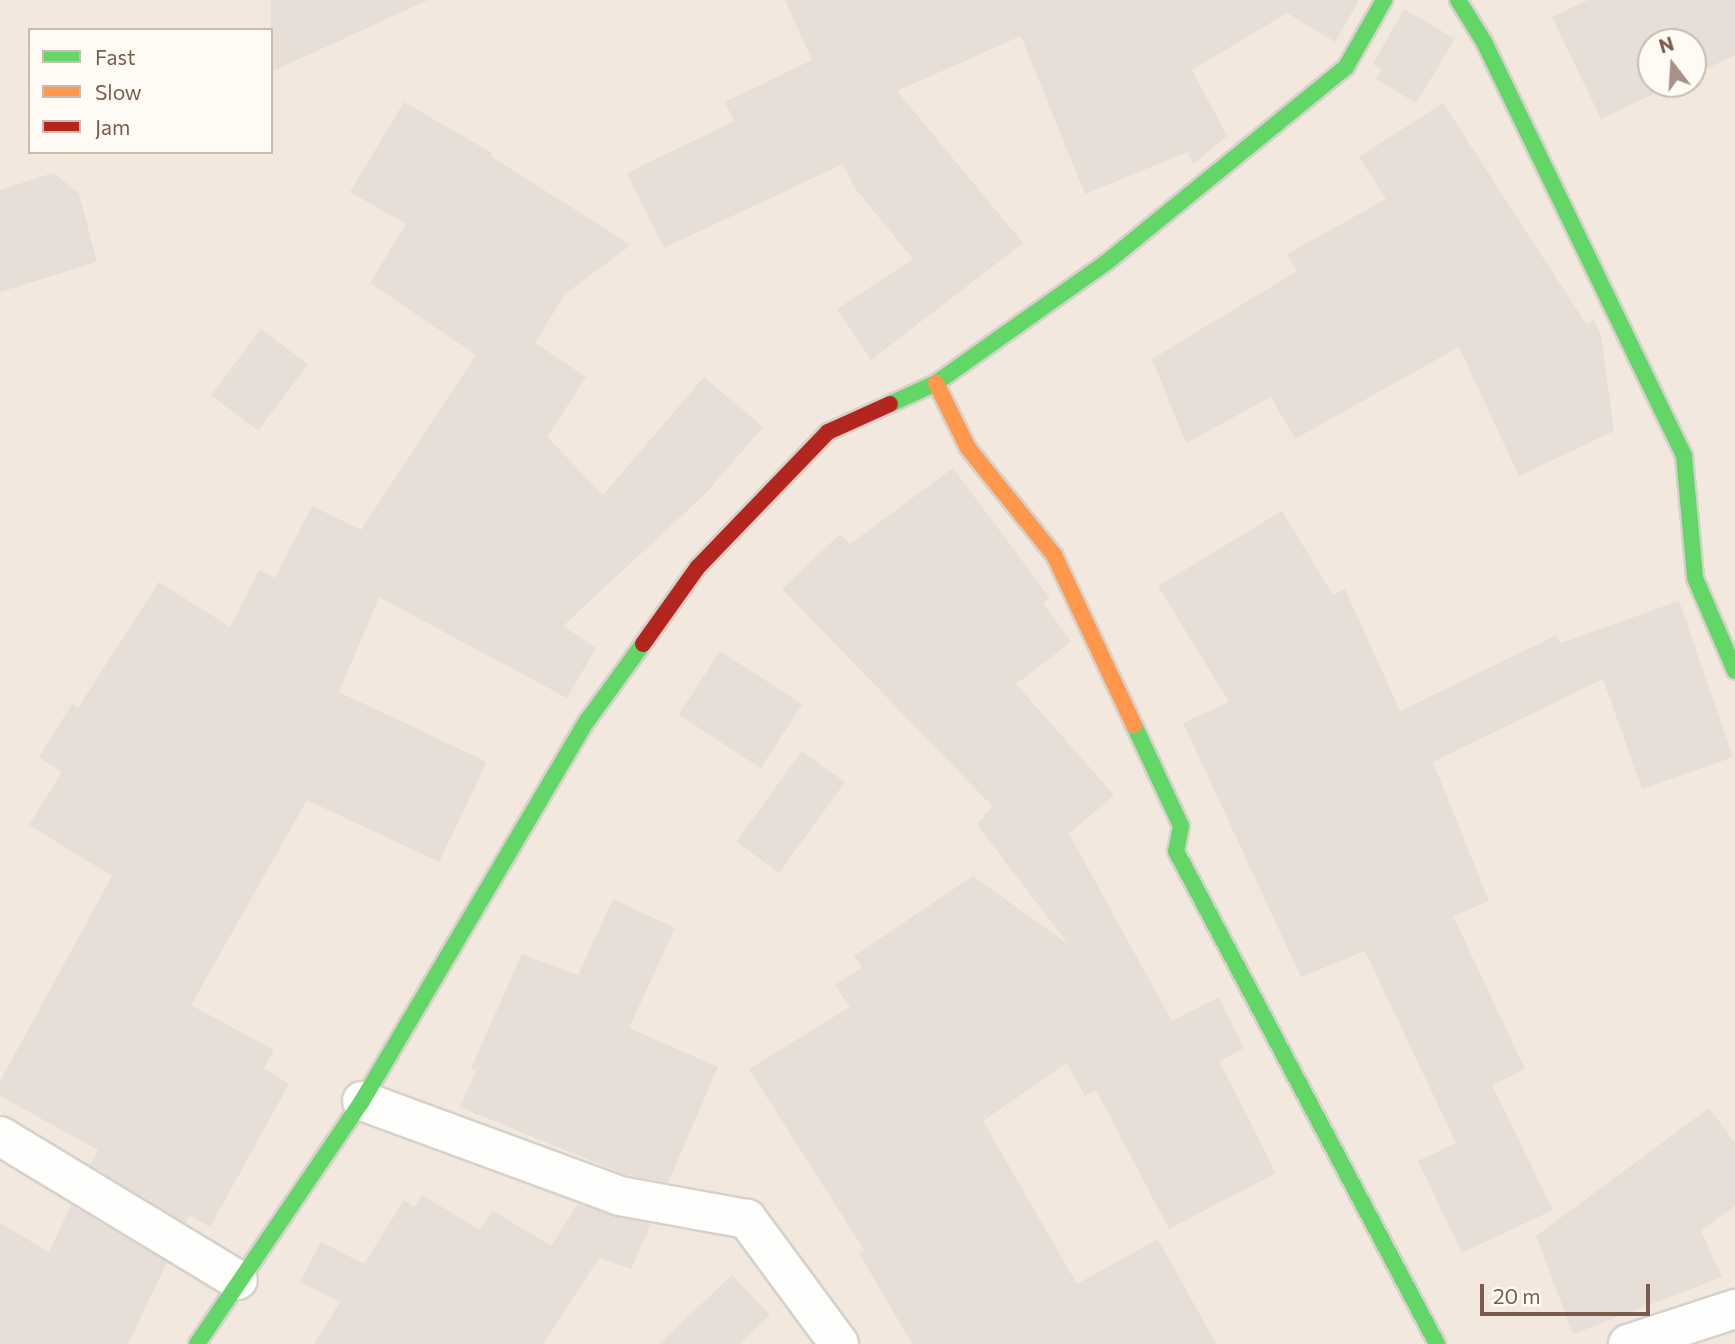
<!DOCTYPE html>
<style>
body{margin:0}
#map{position:relative;width:1735px;height:1344px;overflow:hidden;background:#f9f5f0;font-family:Commissioner,sans-serif}
div>[style]{position:absolute}
.residential>*{inset:0;background:#f2e8de}
.building>*{inset:0;background:#e6ded7;transform-origin:0 0}
.roads{filter:drop-shadow(2px 0 #d7d1cb) drop-shadow(-2px 0 #d7d1cb) drop-shadow(0 2px #d7d1cb) drop-shadow(0 -2px #d7d1cb)}
.street>*{height:38px;margin:-19px;padding:0 19px;transform-origin:19px;border-radius:19px;background:#fefefd}
.fast>*{height:16px;margin:-8px;padding:0 8px;transform-origin:8px;border-radius:8px;background:#63d668}
.slow>*{height:16px;margin:-8px;padding:0 8px;transform-origin:8px;border-radius:8px;background:#ff974d}
.jam>*{height:16px;margin:-8px;padding:0 8px;transform-origin:8px;border-radius:8px;background:#b3261e}
span{translate:-50% -50%;white-space:nowrap;text-align:center;line-height:1.15;-webkit-text-stroke:6px #fffaf3;paint-order:stroke}
.legend{position:absolute;left:28px;top:28px;width:245px;height:126px;box-sizing:border-box;background:#fffaf3;border:2px solid #cabbb1;margin:0;padding:9px 12px;list-style:none;font-size:21px;color:#7a5c4d}
.legend li{display:flex;align-items:center;gap:14px;height:35px}
.legend b{width:35px;border:2px solid #cabbb1}
.north{position:absolute;left:1637px;top:28px;width:70px;height:70px;box-sizing:border-box;background:#fffaf3;border:2px solid #cabbb1;border-radius:50%;rotate:343deg;font-size:19px;font-weight:700;line-height:28px;text-align:center;color:#7a5c4d}
.north::after{content:'';display:block;margin:auto;width:24px;height:32px;background:#a69286;clip-path:polygon(50% 0,100% 100%,50% 72%,0 100%)}
.scale{position:absolute;left:1480px;top:1284px;width:170px;height:32px;box-sizing:border-box;border:4px solid #7a5c4d;border-top:0;padding-left:9px;font-size:21px;line-height:24px;white-space:nowrap;color:#7a5c4d;-webkit-text-stroke:5px #fffaf3;paint-order:stroke}
</style>
<div id="map">
<div class="residential">
<i style="clip-path:polygon(evenodd,0 0,1735px 0,1735px 1344px,0 1344px,0 0,30px 30px,271px 30px,271px 152px,30px 152px,30px 30px,0 0,1651px 42px,1693px 42px,1693px 84px,1651px 84px,1651px 42px)"></i>
</div>
<div class="building">
<i style="clip-path:polygon(271px 0,428px 0,271px 72px)"></i>
<i style="clip-path:polygon(785px 0,1359px 0,1335px 42px,1287px 13px,1192px 70px,1227px 136px,1193px 164px,1187px 152px,1085px 194px,1021px 36px,897px 91px,1023px 243px,871px 360px,837px 309px,913px 259px,854px 187px,843px 164px,664px 248px,627px 173px,734px 121px,725px 102px,812px 60px)"></i>
<i style="clip-path:polygon(1588px 0,1735px 0,1735px 55px,1693px 75px,1693px 42px,1651px 42px,1651px 84px,1675px 84px,1601px 119px,1552px 17px)"></i>
<i style="clip-path:polygon(1404px 9px,1455px 39px,1416px 103px,1376px 79px,1382px 70px,1373px 64px)"></i>
<i style="clip-path:polygon(404px 102px,492px 153px,490px 156px,631px 245px,565px 294px,535px 343px,586px 377px,547px 437px,603px 495px,704px 377px,763px 427px,705px 494px,563px 626px,596px 648px,567px 698px,379px 597px,339px 692px,487px 762px,439px 862px,307px 800px,191px 1005px,274px 1050px,264px 1068px,289px 1084px,210px 1227px,189px 1215px,186px 1223px,90px 1165px,98px 1150px,0 1096px,0 1081px,112px 876px,29px 825px,62px 772px,39px 757px,72px 704px,78px 708px,159px 582px,230px 627px,259px 570px,275px 578px,312px 506px,361px 530px,476px 355px,370px 283px,406px 224px,350px 192px)"></i>
<i style="clip-path:polygon(1443px 103px,1586px 324px,1594px 320px,1601px 335px,1614px 431px,1519px 476px,1459px 347px,1295px 439px,1271px 397px,1186px 443px,1152px 359px,1297px 271px,1287px 254px,1386px 199px,1359px 157px)"></i>
<i style="clip-path:polygon(53px 173px,79px 193px,97px 262px,0 292px,0 190px)"></i>
<i style="left:261px;top:329px;width:59px;height:83px;rotate:37deg"></i>
<i style="clip-path:polygon(953px 468px,1050px 598px,1043px 603px,1071px 642px,1016px 684px,1114px 795px,1069px 834px,1172px 1021px,1219px 997px,1244px 1048px,1219px 1061px,1276px 1173px,1169px 1229px,1096px 1090px,1085px 1096px,1067px 1063px,983px 1121px,1077px 1284px,1158px 1239px,1216px 1344px,912px 1344px,859px 1253px,864px 1250px,749px 1069px,850px 1007px,835px 985px,862px 967px,854px 956px,973px 876px,1069px 945px,977px 825px,992px 806px,782px 589px,840px 534px,850px 544px)"></i>
<i style="clip-path:polygon(1282px 511px,1333px 595px,1345px 589px,1400px 711px,1557px 635px,1561px 643px,1679px 601px,1733px 757px,1642px 789px,1603px 679px,1433px 762px,1489px 901px,1453px 916px,1525px 1069px,1492px 1085px,1553px 1210px,1462px 1253px,1418px 1161px,1456px 1143px,1365px 951px,1301px 977px,1183px 723px,1229px 702px,1158px 586px)"></i>
<i style="left:720px;top:651px;width:98px;height:76px;rotate:33deg"></i>
<i style="left:802px;top:751px;width:53px;height:112px;rotate:36deg"></i>
<i style="clip-path:polygon(613px 899px,675px 928px,629px 1028px,718px 1067px,668px 1183px,626px 1175px,460px 1107px,476px 1070px,471px 1068px,522px 954px,578px 975px)"></i>
<i style="clip-path:polygon(1709px 1108px,1735px 1143px,1735px 1206px,1701px 1231px,1722px 1277px,1573px 1334px,1536px 1236px)"></i>
<i style="clip-path:polygon(422px 1195px,480px 1230px,492px 1210px,551px 1246px,578px 1204px,651px 1224px,631px 1269px,599px 1258px,543px 1344px,314px 1344px,340px 1302px,300px 1282px,321px 1242px,364px 1264px,404px 1200px,414px 1207px)"></i>
<i style="clip-path:polygon(71px 1205px,167px 1262px,128px 1344px,0 1344px,0 1223px,49px 1252px)"></i>
<i style="clip-path:polygon(732px 1275px,770px 1315px,740px 1344px,659px 1344px)"></i>
</div>
<div class="roads">
<div class="street">
<i style="left:362px;top:1101px;width:275px;rotate:20.2deg"></i>
<i style="left:620px;top:1196px;width:129px;rotate:10.3deg"></i>
<i style="left:747px;top:1219px;width:155px;rotate:53.6deg"></i>
<i style="left:0;top:1136px;width:278px;rotate:31.2deg"></i>
<i style="left:1628px;top:1344px;width:113px;rotate:-18.1deg"></i>
</div>
<div class="fast">
<i style="left:1458px;top:0;width:49px;rotate:58.2deg"></i>
<i style="left:1484px;top:42px;width:460px;rotate:64.2deg"></i>
<i style="left:1684px;top:456px;width:122px;rotate:84.8deg"></i>
<i style="left:1695px;top:578px;width:101px;rotate:66.7deg"></i>
<i style="left:890px;top:404px;width:51px;rotate:-24.5deg"></i>
<i style="left:936px;top:383px;width:209px;rotate:-35.3deg"></i>
<i style="left:1107px;top:262px;width:308px;rotate:-39.2deg"></i>
<i style="left:1346px;top:67px;width:77px;rotate:-60.4deg"></i>
<i style="left:1134px;top:725px;width:111px;rotate:65deg"></i>
<i style="left:1181px;top:826px;width:25px;rotate:101deg"></i>
<i style="left:1176px;top:851px;width:558px;rotate:62.1deg"></i>
<i style="left:197px;top:1344px;width:294px;rotate:-55.8deg"></i>
<i style="left:362px;top:1101px;width:442px;rotate:-59.4deg"></i>
<i style="left:587px;top:721px;width:95px;rotate:-54deg"></i>
</div>
<div class="slow">
<i style="left:936px;top:383px;width:72px;rotate:63.8deg"></i>
<i style="left:968px;top:448px;width:137px;rotate:51.2deg"></i>
<i style="left:1054px;top:555px;width:188px;rotate:64.8deg"></i>
</div>
<div class="jam">
<i style="left:643px;top:644px;width:95px;rotate:-54.5deg"></i>
<i style="left:698px;top:567px;width:187px;rotate:-46.1deg"></i>
<i style="left:828px;top:432px;width:68px;rotate:-24.3deg"></i>
</div>
</div>
<ul class="legend">
<li><b style="height:9px;background:#63d668"></b>Fast</li>
<li><b style="height:9px;background:#ff974d"></b>Slow</li>
<li><b style="height:9px;background:#b3261e"></b>Jam</li>
</ul>
<div class="north">N</div>
<div class="scale">20 m</div>
</div>
